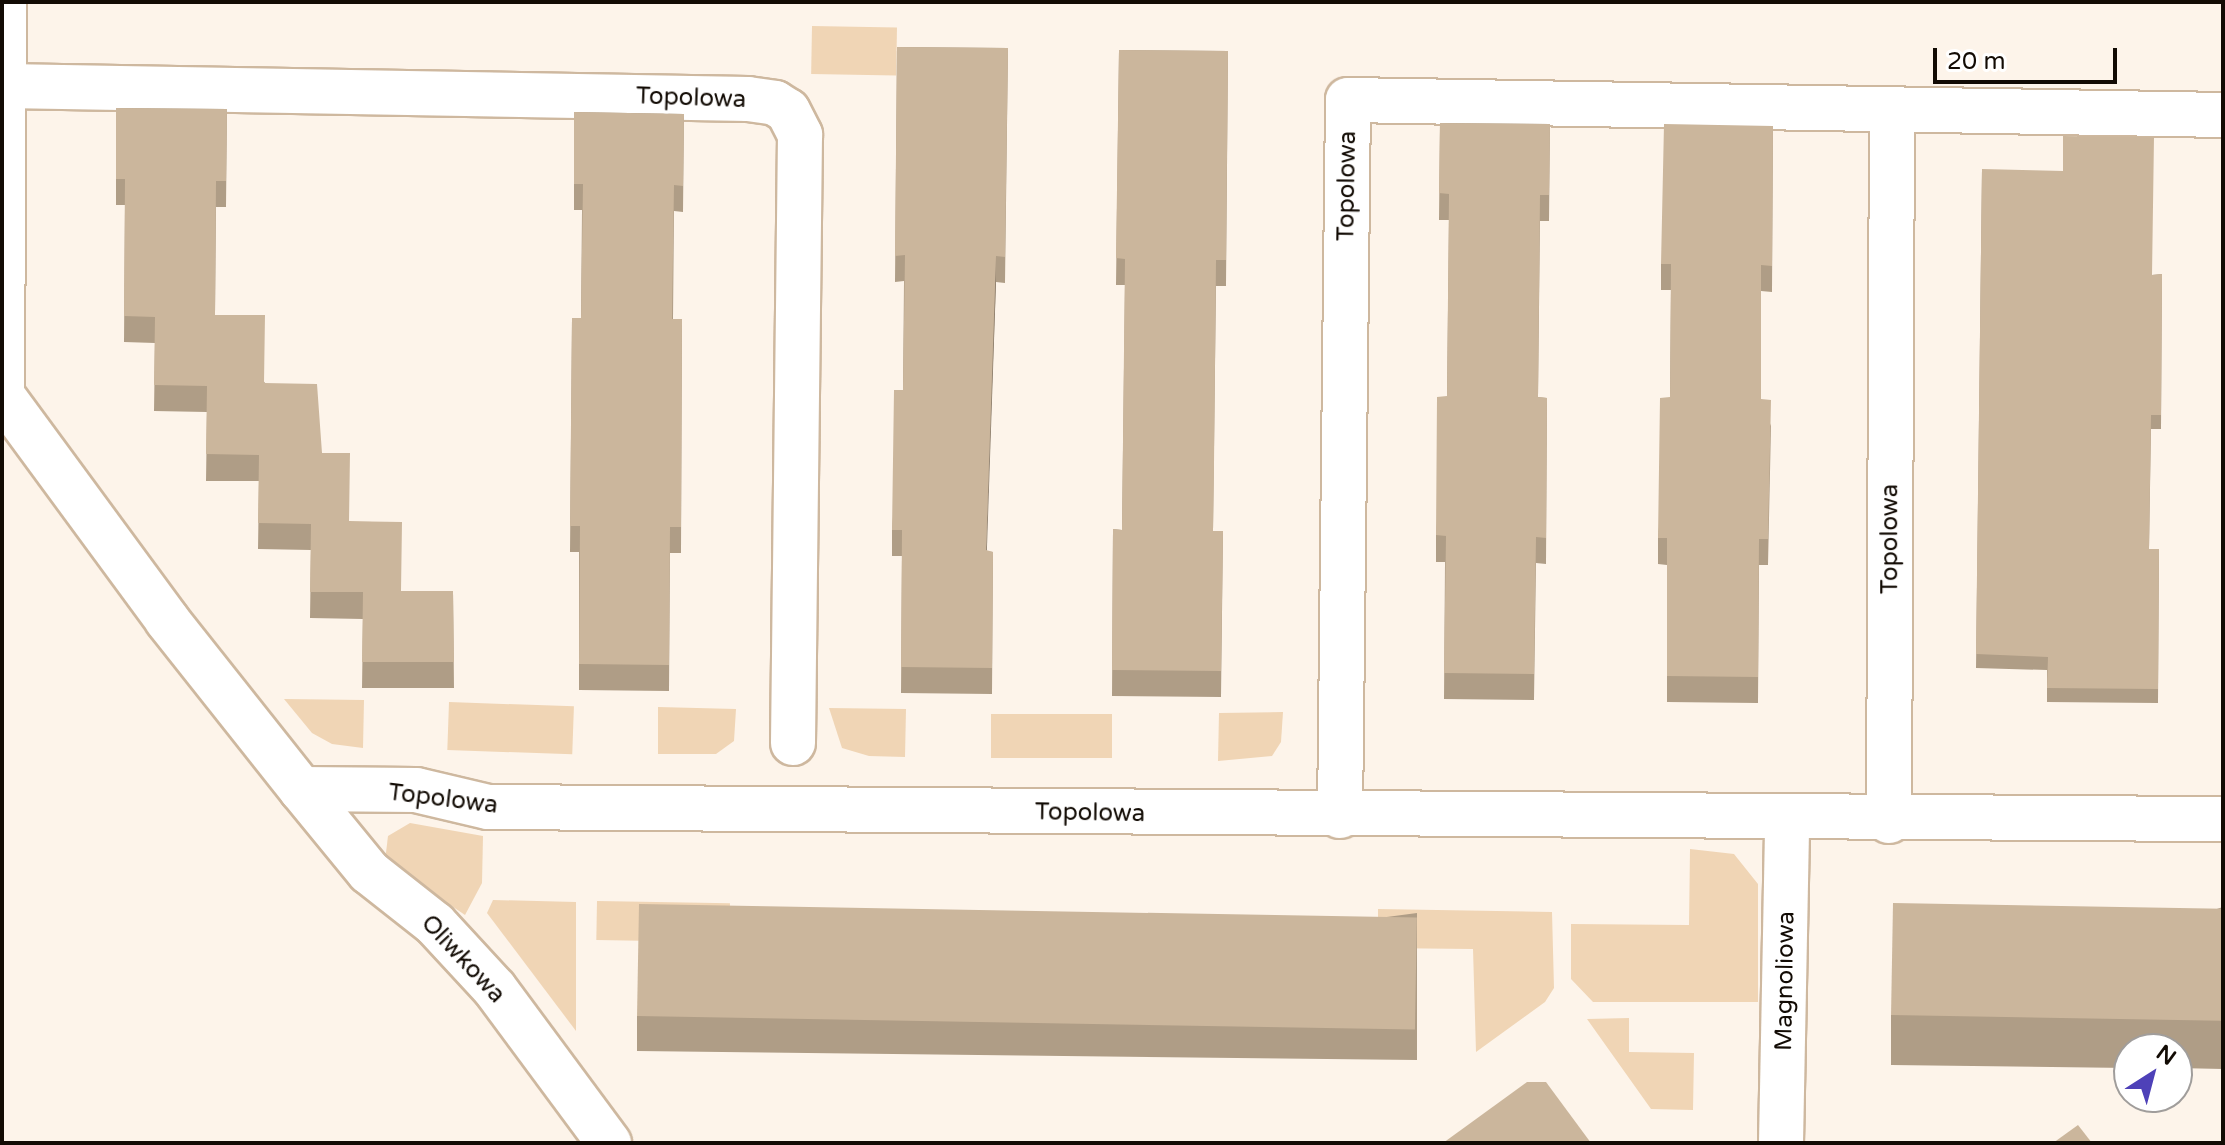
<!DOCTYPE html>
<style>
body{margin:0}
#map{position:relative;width:2225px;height:1145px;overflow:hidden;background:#fdf4ea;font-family:"Varela Round",sans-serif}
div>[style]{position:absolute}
.green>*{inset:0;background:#f0d5b5;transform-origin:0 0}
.roads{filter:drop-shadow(2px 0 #ceb89f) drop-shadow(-2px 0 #ceb89f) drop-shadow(0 2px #ceb89f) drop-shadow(0 -2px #ceb89f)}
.street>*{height:44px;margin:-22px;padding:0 22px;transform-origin:22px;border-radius:22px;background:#fff}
.wall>*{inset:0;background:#af9d86}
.shaded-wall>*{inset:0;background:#8e7f6d}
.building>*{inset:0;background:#cbb69c;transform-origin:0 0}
span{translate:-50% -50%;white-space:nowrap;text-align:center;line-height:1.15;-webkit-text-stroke:6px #fff;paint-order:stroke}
.street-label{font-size:24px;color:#120b04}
.frame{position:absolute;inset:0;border:4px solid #120b04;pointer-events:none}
.north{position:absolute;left:2113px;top:1033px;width:80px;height:80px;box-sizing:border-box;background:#fff;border:2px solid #a09d9b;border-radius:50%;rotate:36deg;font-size:22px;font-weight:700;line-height:32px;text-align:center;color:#120b04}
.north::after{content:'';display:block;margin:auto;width:28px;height:36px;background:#4e41b8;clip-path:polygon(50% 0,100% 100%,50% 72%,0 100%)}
.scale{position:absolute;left:1933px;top:48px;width:184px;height:36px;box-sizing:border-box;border:4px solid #120b04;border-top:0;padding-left:10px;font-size:24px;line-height:28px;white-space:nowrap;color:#120b04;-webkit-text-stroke:6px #fff;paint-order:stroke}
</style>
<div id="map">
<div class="green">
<i style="left:812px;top:26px;width:85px;height:48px;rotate:1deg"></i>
<i style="clip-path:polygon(284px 699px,364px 700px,363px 748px,332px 744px,312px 733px)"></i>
<i style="left:449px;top:702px;width:125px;height:48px;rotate:2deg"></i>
<i style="clip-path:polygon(658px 707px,736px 709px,734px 741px,716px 754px,658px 754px)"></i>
<i style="clip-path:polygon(829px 708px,906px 709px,905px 757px,869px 756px,842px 748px)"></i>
<i style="clip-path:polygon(1283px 712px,1281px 742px,1272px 756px,1218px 761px,1219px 713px)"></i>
<i style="left:991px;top:714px;width:121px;height:44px"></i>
<i style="clip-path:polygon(410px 823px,483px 836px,482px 883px,465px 915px,385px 861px,388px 836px)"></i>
<i style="clip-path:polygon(1690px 849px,1734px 854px,1758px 884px,1758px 1002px,1593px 1002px,1571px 979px,1571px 924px,1689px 925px)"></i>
<i style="clip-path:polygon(493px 900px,576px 902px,576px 1031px,487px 913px)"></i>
<i style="left:597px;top:901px;width:133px;height:39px;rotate:1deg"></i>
<i style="clip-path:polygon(1378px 909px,1552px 912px,1554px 988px,1545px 1002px,1476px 1052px,1473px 949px,1378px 948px)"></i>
<i style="clip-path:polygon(1629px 1018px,1629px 1052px,1694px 1053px,1693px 1110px,1651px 1109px,1587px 1019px)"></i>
</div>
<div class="roads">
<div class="street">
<i style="left:4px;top:2px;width:393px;rotate:90.3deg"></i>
<i style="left:2px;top:395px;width:279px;rotate:53.7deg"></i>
<i style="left:167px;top:620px;width:216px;rotate:51.6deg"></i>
<i style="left:301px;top:789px;width:115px;rotate:0.5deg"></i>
<i style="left:416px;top:790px;width:74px;rotate:13.3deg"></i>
<i style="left:488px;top:807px;width:1735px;rotate:0.4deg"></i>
<i style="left:5px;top:86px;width:743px;rotate:1deg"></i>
<i style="left:748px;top:99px;width:27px;rotate:8deg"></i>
<i style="left:775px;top:103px;width:15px;rotate:32deg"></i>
<i style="left:788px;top:111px;width:27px;rotate:63deg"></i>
<i style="left:800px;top:135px;width:608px;rotate:90.66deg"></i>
<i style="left:301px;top:789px;width:107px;rotate:50.7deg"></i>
<i style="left:369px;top:872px;width:84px;rotate:38.2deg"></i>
<i style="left:435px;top:924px;width:88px;rotate:47.3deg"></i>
<i style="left:495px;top:989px;width:192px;rotate:53.5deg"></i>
<i style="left:1340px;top:816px;width:716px;rotate:-89.36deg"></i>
<i style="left:1348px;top:100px;width:875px;rotate:0.98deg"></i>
<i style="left:1889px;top:821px;width:709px;rotate:-89.76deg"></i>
<i style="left:1781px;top:1143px;width:324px;rotate:-88.9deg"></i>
</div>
</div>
<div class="wall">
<i style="clip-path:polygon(897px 47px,1008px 48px,1005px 283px,996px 282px,986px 551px,993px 552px,992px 694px,901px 693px,902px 556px,892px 556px,892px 530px,903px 390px,904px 281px,895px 282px)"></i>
<i style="clip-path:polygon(1119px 50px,1228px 51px,1226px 286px,1216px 286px,1213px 531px,1223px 531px,1221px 697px,1112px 696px,1113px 529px,1122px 530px,1125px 285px,1116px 285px)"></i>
<i style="clip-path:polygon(116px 108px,227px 109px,226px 207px,216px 207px,215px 315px,265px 383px,322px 453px,349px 521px,401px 591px,453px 591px,454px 688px,362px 688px,363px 619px,310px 618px,311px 550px,258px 549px,259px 481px,206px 481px,207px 412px,154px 411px,155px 343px,124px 342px,125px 205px,116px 205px)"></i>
<i style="clip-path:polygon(574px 112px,684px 114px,683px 212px,674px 211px,673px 319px,682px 319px,681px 553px,670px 553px,669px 691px,579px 690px,579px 552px,570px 552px,572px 318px,581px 318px,582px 210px,574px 210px)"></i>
<i style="clip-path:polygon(1440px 123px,1550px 124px,1549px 221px,1540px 221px,1538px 397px,1547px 398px,1546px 564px,1536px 563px,1534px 700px,1444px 699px,1445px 562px,1436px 562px,1436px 535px,1447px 396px,1449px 220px,1439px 220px)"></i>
<i style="clip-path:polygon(1773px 126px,1772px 292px,1761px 291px,1761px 399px,1771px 426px,1768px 565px,1759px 565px,1758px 703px,1667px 702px,1667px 565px,1658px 564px,1658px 538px,1670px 397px,1671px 290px,1661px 290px,1661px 264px)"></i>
<i style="clip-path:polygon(1982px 169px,2152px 275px,2162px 274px,2161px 429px,2151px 429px,2149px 549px,2159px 549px,2158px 703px,2047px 702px,2047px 670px,1976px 668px)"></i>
<i style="clip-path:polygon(2223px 907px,2223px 1069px,2177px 1068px,2177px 1049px,2129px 1049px,2129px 1068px,1891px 1065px,1891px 1015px)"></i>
<i style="clip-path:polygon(1417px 913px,1417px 1060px,637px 1051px,637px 1016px)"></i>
</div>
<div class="shaded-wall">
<i style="clip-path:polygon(996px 256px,996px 282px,986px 576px,986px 550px)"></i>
</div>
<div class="building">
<i style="clip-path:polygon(897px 47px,1008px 48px,1005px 257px,996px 256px,986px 550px,993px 552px,992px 668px,901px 667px,902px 530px,892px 530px,894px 390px,903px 390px,904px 323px,905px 255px,895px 256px)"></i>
<i style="clip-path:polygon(1119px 50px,1228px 51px,1226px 260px,1216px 260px,1214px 464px,1213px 531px,1223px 531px,1221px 671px,1112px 670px,1113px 529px,1122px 530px,1125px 259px,1116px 258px)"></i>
<i style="clip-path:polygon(116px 108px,227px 109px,226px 181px,216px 181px,215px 315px,265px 315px,264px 383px,317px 384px,322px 453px,350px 453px,349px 521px,402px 522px,401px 591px,453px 591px,454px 662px,362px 662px,363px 592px,310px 592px,311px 524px,258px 523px,259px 455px,206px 454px,207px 386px,154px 385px,155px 317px,124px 316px,125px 179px,116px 179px)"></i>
<i style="clip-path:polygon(574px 112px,684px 114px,683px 186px,674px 185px,672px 319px,682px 319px,681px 527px,670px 527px,669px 665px,579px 664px,580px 526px,570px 526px,572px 318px,581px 318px,583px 184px,574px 184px)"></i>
<i style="clip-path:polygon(1440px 123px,1550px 124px,1549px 195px,1540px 195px,1538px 397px,1547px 398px,1546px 538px,1536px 537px,1534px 674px,1444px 673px,1446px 536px,1436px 535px,1437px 397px,1447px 396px,1449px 194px,1439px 193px)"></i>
<i style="clip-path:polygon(1664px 124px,1773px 126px,1772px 266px,1761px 265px,1761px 399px,1771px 400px,1768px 539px,1759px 539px,1758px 677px,1667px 676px,1667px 538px,1658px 538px,1660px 398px,1670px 397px,1671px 264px,1661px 264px)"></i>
<i style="clip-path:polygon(2063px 136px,2154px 137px,2152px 275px,2162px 274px,2161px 415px,2151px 415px,2149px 549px,2159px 549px,2158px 689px,2047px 688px,2048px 657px,1976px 654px,1982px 169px,2063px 171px)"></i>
<i style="left:1893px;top:903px;width:330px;height:112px;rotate:1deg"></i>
<i style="left:639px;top:904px;width:778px;height:112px;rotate:1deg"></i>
<i style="clip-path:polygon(1527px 1082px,1546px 1082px,1591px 1143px,1443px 1143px)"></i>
<i style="clip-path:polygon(2078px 1125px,2092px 1143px,2053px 1143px)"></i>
</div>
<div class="street-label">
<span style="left:691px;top:98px;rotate:2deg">Topolowa</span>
<span style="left:1347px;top:186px;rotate:-89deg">Topolowa</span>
<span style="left:1890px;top:539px;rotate:-90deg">Topolowa</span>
<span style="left:443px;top:799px;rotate:7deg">Topolowa</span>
<span style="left:1090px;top:813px;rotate:1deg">Topolowa</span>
<span style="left:463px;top:959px;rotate:47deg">Oliwkowa</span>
<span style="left:1785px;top:981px;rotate:-89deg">Magnoliowa</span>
</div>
<div class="frame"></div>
<div class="north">N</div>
<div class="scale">20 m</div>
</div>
